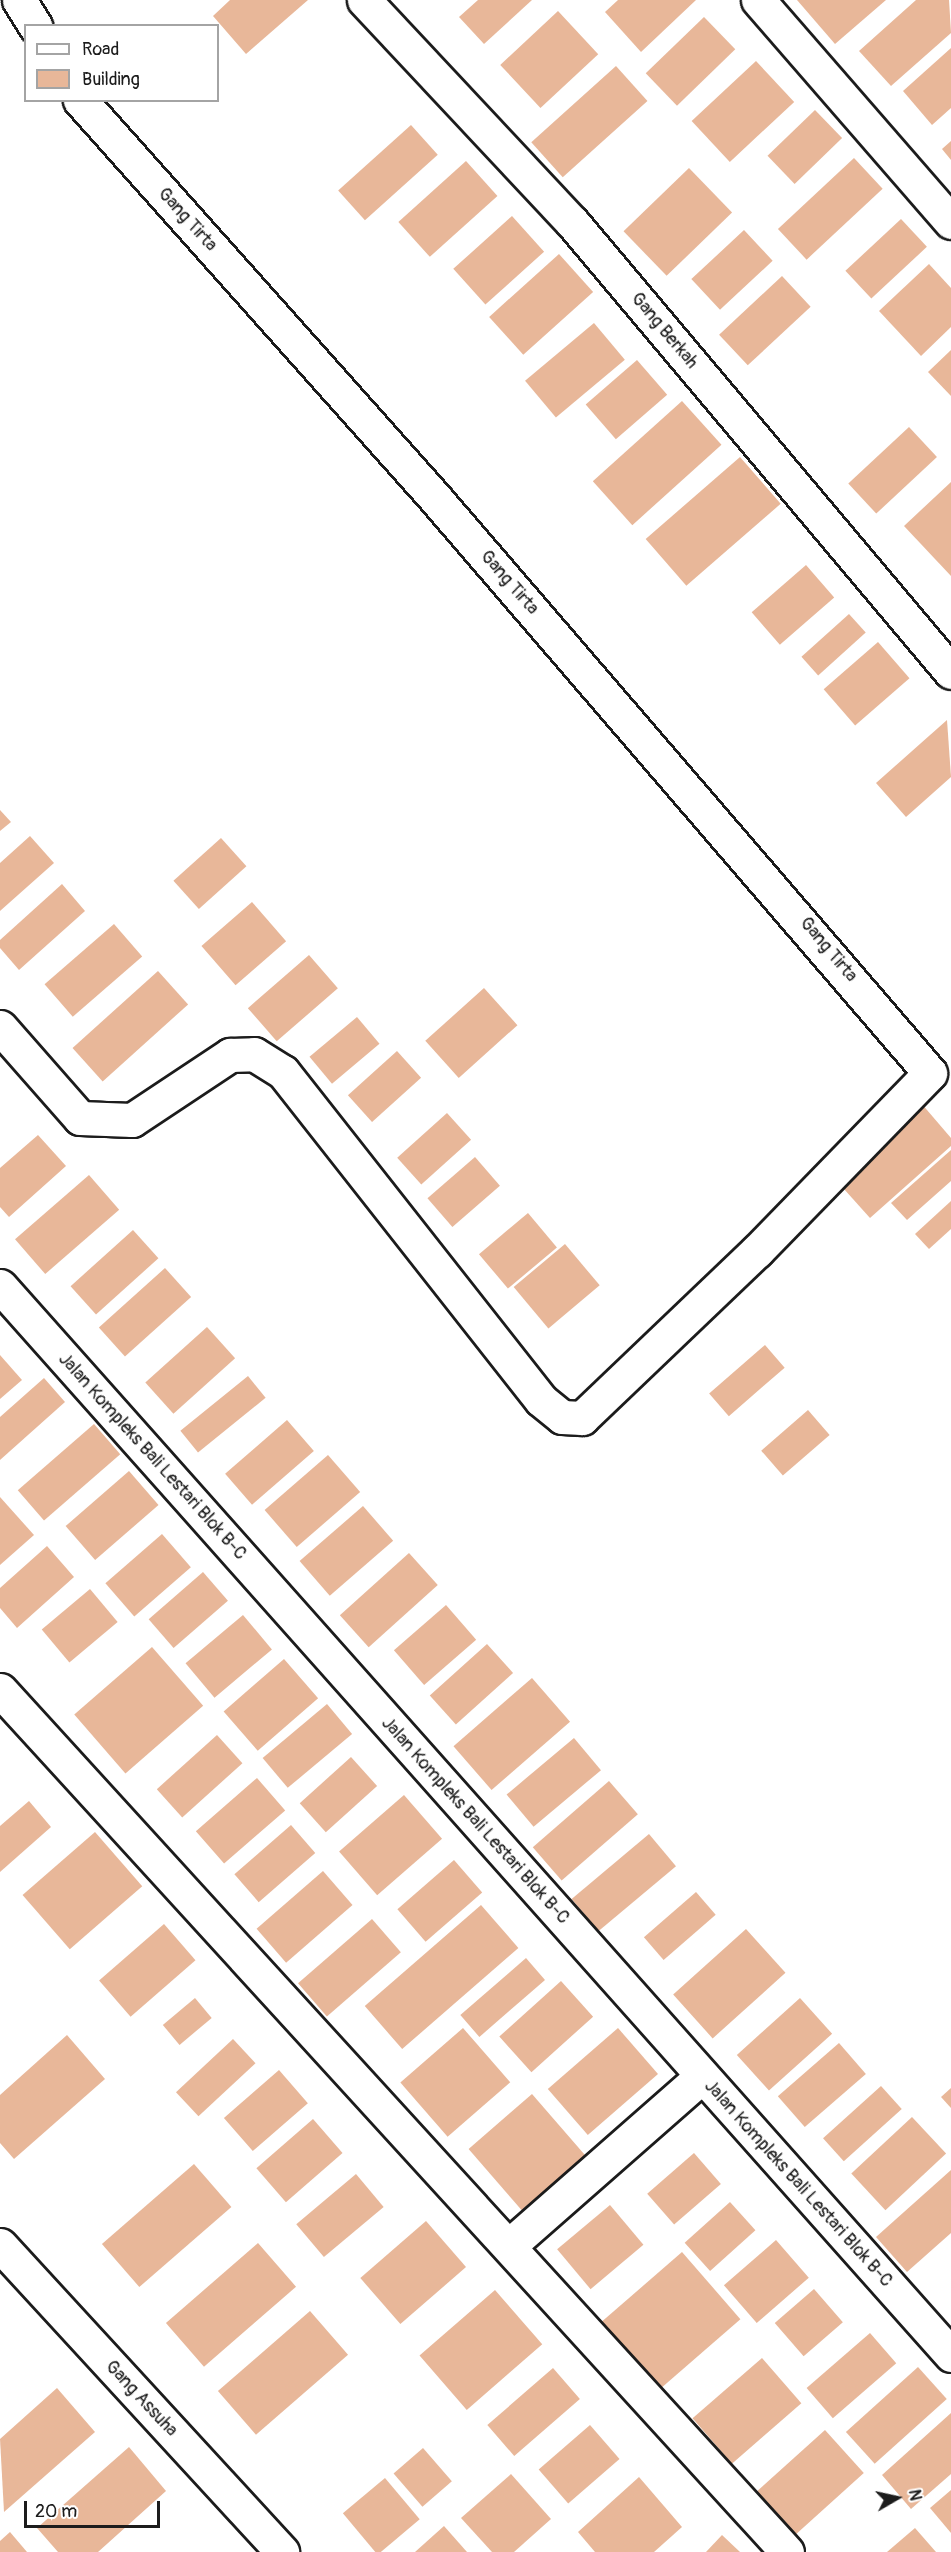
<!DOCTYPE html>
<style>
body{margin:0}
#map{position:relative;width:951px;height:2552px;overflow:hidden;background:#fff;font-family:Pangolin,sans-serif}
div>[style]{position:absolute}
.building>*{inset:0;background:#e8b799;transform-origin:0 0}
.roads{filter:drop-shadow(2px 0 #1c1c1c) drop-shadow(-2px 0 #1c1c1c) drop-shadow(0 2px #1c1c1c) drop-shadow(0 -2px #1c1c1c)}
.street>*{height:33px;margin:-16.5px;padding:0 16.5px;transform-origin:16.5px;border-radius:16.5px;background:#fff}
span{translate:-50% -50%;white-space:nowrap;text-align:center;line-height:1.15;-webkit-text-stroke:4.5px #fff;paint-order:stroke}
.street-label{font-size:18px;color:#1c1c1c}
.legend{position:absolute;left:24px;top:24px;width:195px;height:78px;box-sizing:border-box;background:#fff;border:2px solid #a4a4a4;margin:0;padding:8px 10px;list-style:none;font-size:18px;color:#1c1c1c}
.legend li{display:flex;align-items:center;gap:12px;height:30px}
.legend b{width:30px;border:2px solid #a4a4a4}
.north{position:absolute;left:867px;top:2468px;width:60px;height:60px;-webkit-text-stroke:4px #fff;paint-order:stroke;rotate:81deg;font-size:16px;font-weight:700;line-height:24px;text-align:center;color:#1c1c1c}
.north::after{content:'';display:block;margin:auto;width:21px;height:27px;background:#1c1c1c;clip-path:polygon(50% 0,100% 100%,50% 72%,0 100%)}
.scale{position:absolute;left:24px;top:2501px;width:136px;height:27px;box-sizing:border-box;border:3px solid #1c1c1c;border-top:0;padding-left:8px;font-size:18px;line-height:21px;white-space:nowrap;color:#1c1c1c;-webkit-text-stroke:4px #fff;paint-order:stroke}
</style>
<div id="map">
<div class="building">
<i style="clip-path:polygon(230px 0,308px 0,246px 54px,213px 16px)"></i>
<i style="clip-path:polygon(478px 0,532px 0,484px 44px,459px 17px)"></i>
<i style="clip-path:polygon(618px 0,696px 0,641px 52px,605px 12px)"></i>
<i style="clip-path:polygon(797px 0,886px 0,835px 44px)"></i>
<i style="clip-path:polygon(916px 0,949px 0,951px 33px,891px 86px,859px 51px)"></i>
<i style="left:558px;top:11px;width:59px;height:79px;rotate:47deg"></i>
<i style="left:704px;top:17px;width:45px;height:81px;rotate:46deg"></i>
<i style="clip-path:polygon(951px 48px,951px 108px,932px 125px,903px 91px)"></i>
<i style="left:756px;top:61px;width:56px;height:88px;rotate:47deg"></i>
<i style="left:616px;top:66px;width:47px;height:114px;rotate:48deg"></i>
<i style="left:815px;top:110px;width:39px;height:66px;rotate:46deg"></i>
<i style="left:411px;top:125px;width:40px;height:98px;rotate:48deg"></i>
<i style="clip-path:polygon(951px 141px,951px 160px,942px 149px)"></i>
<i style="left:854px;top:158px;width:42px;height:104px;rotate:47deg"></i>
<i style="left:466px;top:161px;width:47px;height:91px;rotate:48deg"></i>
<i style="left:689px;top:168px;width:62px;height:91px;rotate:46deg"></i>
<i style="left:512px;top:216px;width:48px;height:79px;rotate:48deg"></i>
<i style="left:901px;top:219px;width:38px;height:76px;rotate:47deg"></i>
<i style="left:744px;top:230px;width:42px;height:72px;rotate:47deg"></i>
<i style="left:559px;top:254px;width:51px;height:94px;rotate:48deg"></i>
<i style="clip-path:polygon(929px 264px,951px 288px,951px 327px,921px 356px,879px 311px)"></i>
<i style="left:782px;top:276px;width:42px;height:86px;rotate:47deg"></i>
<i style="left:594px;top:323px;width:48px;height:90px;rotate:50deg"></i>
<i style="clip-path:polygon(951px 350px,951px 396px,928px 372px)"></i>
<i style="left:637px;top:360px;width:46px;height:68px;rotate:49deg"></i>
<i style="left:682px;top:401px;width:59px;height:120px;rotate:48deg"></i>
<i style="left:909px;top:427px;width:41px;height:83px;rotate:47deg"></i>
<i style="left:740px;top:457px;width:62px;height:125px;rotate:49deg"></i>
<i style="clip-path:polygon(951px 482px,951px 576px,904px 526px)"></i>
<i style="left:806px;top:565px;width:43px;height:72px;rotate:49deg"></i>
<i style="left:849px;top:614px;width:25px;height:64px;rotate:48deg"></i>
<i style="left:878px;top:642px;width:48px;height:72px;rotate:49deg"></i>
<i style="clip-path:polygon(947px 720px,951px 777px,906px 817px,876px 783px)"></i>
<i style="clip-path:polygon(0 810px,11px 822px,0 831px)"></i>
<i style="clip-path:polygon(30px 836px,54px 863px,0 911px,0 863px)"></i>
<i style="left:221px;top:838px;width:38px;height:64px;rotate:48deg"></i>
<i style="clip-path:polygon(62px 884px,85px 911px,19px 970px,0 948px,0 940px)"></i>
<i style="left:252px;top:902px;width:52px;height:67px;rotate:49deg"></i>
<i style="left:114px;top:924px;width:43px;height:92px;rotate:49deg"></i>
<i style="left:309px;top:955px;width:44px;height:81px;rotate:49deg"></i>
<i style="left:158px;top:971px;width:45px;height:115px;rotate:48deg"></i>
<i style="left:484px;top:988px;width:50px;height:79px;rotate:48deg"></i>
<i style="left:357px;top:1017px;width:35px;height:62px;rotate:50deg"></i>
<i style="left:397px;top:1051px;width:36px;height:66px;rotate:48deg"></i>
<i style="clip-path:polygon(921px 1103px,951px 1138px,951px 1146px,870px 1218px,835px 1179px)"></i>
<i style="left:447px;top:1113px;width:36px;height:67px;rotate:48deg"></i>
<i style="clip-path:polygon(38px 1135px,66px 1166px,9px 1217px,0 1207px,0 1168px)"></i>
<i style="clip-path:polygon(951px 1150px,951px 1181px,907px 1220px,891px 1203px)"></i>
<i style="left:475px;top:1157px;width:38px;height:63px;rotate:49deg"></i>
<i style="left:89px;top:1175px;width:46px;height:98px;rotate:49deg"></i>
<i style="clip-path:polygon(951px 1201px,951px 1229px,929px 1249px,915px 1234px)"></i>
<i style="left:528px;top:1213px;width:45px;height:64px;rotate:50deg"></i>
<i style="left:133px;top:1230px;width:38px;height:84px;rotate:48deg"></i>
<i style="left:565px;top:1244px;width:54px;height:67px;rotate:50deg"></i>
<i style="left:165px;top:1268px;width:39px;height:89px;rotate:48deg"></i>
<i style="left:207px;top:1327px;width:42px;height:83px;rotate:48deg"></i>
<i style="left:765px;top:1345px;width:30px;height:74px;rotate:49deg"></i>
<i style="clip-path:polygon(0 1355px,22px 1380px,0 1399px)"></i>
<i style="left:248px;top:1376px;width:28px;height:87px;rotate:51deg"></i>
<i style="clip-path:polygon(44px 1378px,65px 1402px,0 1460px,0 1417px)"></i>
<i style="left:808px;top:1410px;width:33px;height:62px;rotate:49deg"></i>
<i style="left:287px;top:1420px;width:41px;height:82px;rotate:49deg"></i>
<i style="left:94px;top:1424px;width:40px;height:101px;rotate:49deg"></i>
<i style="left:328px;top:1455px;width:49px;height:84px;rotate:49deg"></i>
<i style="left:129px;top:1471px;width:45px;height:84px;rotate:49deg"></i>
<i style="clip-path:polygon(0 1497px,34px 1535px,0 1565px)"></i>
<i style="left:363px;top:1506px;width:46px;height:84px;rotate:49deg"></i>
<i style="left:162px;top:1534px;width:44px;height:75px;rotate:49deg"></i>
<i style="clip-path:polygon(47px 1546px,74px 1577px,17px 1628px,0 1608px,0 1588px)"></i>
<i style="left:409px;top:1553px;width:43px;height:93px;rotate:48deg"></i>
<i style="left:203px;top:1572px;width:38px;height:72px;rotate:49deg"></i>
<i style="left:90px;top:1589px;width:43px;height:63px;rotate:50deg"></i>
<i style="left:446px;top:1605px;width:46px;height:69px;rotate:49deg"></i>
<i style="left:243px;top:1615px;width:45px;height:75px;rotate:50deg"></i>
<i style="left:487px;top:1644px;width:39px;height:77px;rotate:48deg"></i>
<i style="left:152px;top:1647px;width:78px;height:103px;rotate:49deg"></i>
<i style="left:284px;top:1659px;width:52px;height:80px;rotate:49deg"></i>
<i style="left:532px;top:1678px;width:58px;height:104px;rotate:49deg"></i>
<i style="left:327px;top:1704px;width:39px;height:84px;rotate:50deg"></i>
<i style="left:217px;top:1735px;width:38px;height:81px;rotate:48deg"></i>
<i style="left:574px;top:1738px;width:42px;height:88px;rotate:50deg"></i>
<i style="left:351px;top:1757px;width:39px;height:69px;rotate:48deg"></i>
<i style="left:257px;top:1778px;width:43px;height:81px;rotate:49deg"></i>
<i style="left:609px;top:1781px;width:44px;height:101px;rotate:49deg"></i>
<i style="left:404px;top:1795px;width:58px;height:86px;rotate:49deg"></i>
<i style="clip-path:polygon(29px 1801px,51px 1827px,0 1872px,0 1826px)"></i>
<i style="left:291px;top:1825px;width:37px;height:75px;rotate:49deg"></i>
<i style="left:95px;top:1832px;width:72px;height:96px;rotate:49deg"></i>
<i style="left:649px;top:1834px;width:42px;height:101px;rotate:50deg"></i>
<i style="left:454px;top:1860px;width:43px;height:75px;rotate:49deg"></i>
<i style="left:323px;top:1871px;width:45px;height:88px;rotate:49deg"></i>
<i style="left:696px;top:1892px;width:30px;height:69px;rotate:49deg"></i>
<i style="left:481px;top:1905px;width:57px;height:154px;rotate:49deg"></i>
<i style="left:372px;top:1919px;width:44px;height:98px;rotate:49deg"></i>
<i style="left:164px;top:1924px;width:48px;height:86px;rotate:49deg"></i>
<i style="left:746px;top:1929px;width:59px;height:98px;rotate:48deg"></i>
<i style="left:526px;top:1958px;width:29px;height:87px;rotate:49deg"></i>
<i style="left:561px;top:1981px;width:48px;height:83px;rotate:48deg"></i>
<i style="left:195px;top:1998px;width:26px;height:42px;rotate:50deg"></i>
<i style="left:800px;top:1998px;width:48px;height:85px;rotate:48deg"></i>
<i style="left:463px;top:2028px;width:72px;height:83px;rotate:49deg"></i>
<i style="left:618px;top:2028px;width:61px;height:93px;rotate:49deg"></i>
<i style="clip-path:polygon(67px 2035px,105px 2079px,14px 2159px,0 2143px,0 2095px)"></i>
<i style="left:233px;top:2039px;width:33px;height:78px;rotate:47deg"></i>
<i style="left:839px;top:2043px;width:41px;height:81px;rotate:49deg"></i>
<i style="left:279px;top:2070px;width:44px;height:73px;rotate:49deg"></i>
<i style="left:881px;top:2086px;width:31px;height:78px;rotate:48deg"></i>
<i style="clip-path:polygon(951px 2088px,951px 2108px,941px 2097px)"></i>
<i style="left:532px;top:2094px;width:82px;height:84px;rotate:49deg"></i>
<i style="left:912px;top:2117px;width:50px;height:83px;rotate:47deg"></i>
<i style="left:313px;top:2119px;width:45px;height:75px;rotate:49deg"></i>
<i style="left:694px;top:2153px;width:41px;height:62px;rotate:49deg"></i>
<i style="left:194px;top:2164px;width:57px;height:122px;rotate:49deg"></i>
<i style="clip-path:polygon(951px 2170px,951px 2233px,907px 2272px,876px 2237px)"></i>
<i style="left:356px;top:2174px;width:43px;height:78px;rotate:50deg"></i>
<i style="left:730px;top:2202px;width:38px;height:61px;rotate:48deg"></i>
<i style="left:610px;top:2205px;width:52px;height:69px;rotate:50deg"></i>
<i style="left:426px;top:2221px;width:61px;height:87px;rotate:49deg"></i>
<i style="left:776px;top:2240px;width:50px;height:69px;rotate:49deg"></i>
<i style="left:258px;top:2243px;width:58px;height:122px;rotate:49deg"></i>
<i style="left:682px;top:2252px;width:89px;height:108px;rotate:49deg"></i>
<i style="left:814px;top:2289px;width:44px;height:52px;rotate:49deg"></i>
<i style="left:495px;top:2290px;width:72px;height:100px;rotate:49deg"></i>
<i style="left:310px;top:2311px;width:58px;height:122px;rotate:49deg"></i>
<i style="left:870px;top:2333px;width:40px;height:84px;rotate:49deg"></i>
<i style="left:762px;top:2358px;width:60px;height:92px;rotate:49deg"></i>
<i style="left:918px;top:2367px;width:43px;height:97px;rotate:48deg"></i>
<i style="left:553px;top:2368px;width:41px;height:87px;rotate:49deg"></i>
<i style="clip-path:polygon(57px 2388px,95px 2432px,4px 2512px,0 2439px)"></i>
<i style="clip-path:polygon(951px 2413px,951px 2474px,911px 2509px,882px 2475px)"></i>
<i style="left:590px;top:2425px;width:45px;height:68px;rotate:49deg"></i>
<i style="left:825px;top:2430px;width:58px;height:98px;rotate:48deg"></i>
<i style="clip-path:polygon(129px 2447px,166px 2491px,98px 2552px,58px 2552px,37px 2528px)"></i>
<i style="left:423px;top:2448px;width:44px;height:39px;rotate:49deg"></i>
<i style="clip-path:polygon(511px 2474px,551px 2519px,514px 2552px,492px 2552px,461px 2518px)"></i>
<i style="clip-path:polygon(639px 2477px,682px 2527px,654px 2552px,595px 2552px,578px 2532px)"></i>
<i style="left:385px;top:2478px;width:54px;height:55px;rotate:50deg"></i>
<i style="clip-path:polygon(951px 2490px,951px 2533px,930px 2508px)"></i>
<i style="clip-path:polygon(444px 2526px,467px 2552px,415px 2552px)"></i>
<i style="clip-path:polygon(915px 2528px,936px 2552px,887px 2552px)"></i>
<i style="clip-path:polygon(10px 2532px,27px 2552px,0 2552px,0 2541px)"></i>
<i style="clip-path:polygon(722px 2535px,740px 2552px,706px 2552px)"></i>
</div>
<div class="roads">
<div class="street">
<i style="left:19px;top:0;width:31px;rotate:58deg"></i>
<i style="left:364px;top:0;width:304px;rotate:46.9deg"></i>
<i style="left:572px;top:222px;width:588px;rotate:49.9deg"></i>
<i style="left:758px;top:0;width:294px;rotate:49deg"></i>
<i style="left:0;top:1027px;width:121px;rotate:48.7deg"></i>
<i style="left:80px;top:1118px;width:52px;rotate:2.2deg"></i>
<i style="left:132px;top:1120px;width:118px;rotate:-33.6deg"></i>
<i style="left:230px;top:1055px;width:24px;rotate:-2deg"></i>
<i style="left:254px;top:1054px;width:34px;rotate:32deg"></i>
<i style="left:283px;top:1072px;width:417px;rotate:51.8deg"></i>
<i style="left:541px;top:1400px;width:27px;rotate:39deg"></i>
<i style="left:562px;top:1417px;width:20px;rotate:3deg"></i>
<i style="left:582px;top:1418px;width:242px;rotate:-43.7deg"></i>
<i style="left:757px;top:1251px;width:248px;rotate:-45.8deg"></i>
<i style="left:930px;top:1073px;width:757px;rotate:-130.72deg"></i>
<i style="left:436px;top:499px;width:535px;rotate:-131.74deg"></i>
<i style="left:0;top:1286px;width:1431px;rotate:48.34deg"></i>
<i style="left:0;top:1690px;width:1167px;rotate:47.6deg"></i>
<i style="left:511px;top:2244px;width:253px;rotate:-41.3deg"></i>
<i style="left:0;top:2245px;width:417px;rotate:47.4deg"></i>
</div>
</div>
<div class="street-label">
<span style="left:187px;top:220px;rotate:48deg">Gang Tirta</span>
<span style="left:664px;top:331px;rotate:50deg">Gang Berkah</span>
<span style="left:509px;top:583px;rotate:49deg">Gang Tirta</span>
<span style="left:828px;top:950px;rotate:50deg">Gang Tirta</span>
<span style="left:152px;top:1457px;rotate:48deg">Jalan Kompleks Bali Lestari Blok B-C</span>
<span style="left:475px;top:1821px;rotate:48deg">Jalan Kompleks Bali Lestari Blok B-C</span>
<span style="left:798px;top:2184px;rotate:48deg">Jalan Kompleks Bali Lestari Blok B-C</span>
<span style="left:141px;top:2399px;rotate:47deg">Gang Assuha</span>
</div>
<ul class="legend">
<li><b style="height:8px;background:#fff"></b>Road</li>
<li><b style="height:16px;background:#e8b799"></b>Building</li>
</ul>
<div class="north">N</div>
<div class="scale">20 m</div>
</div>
